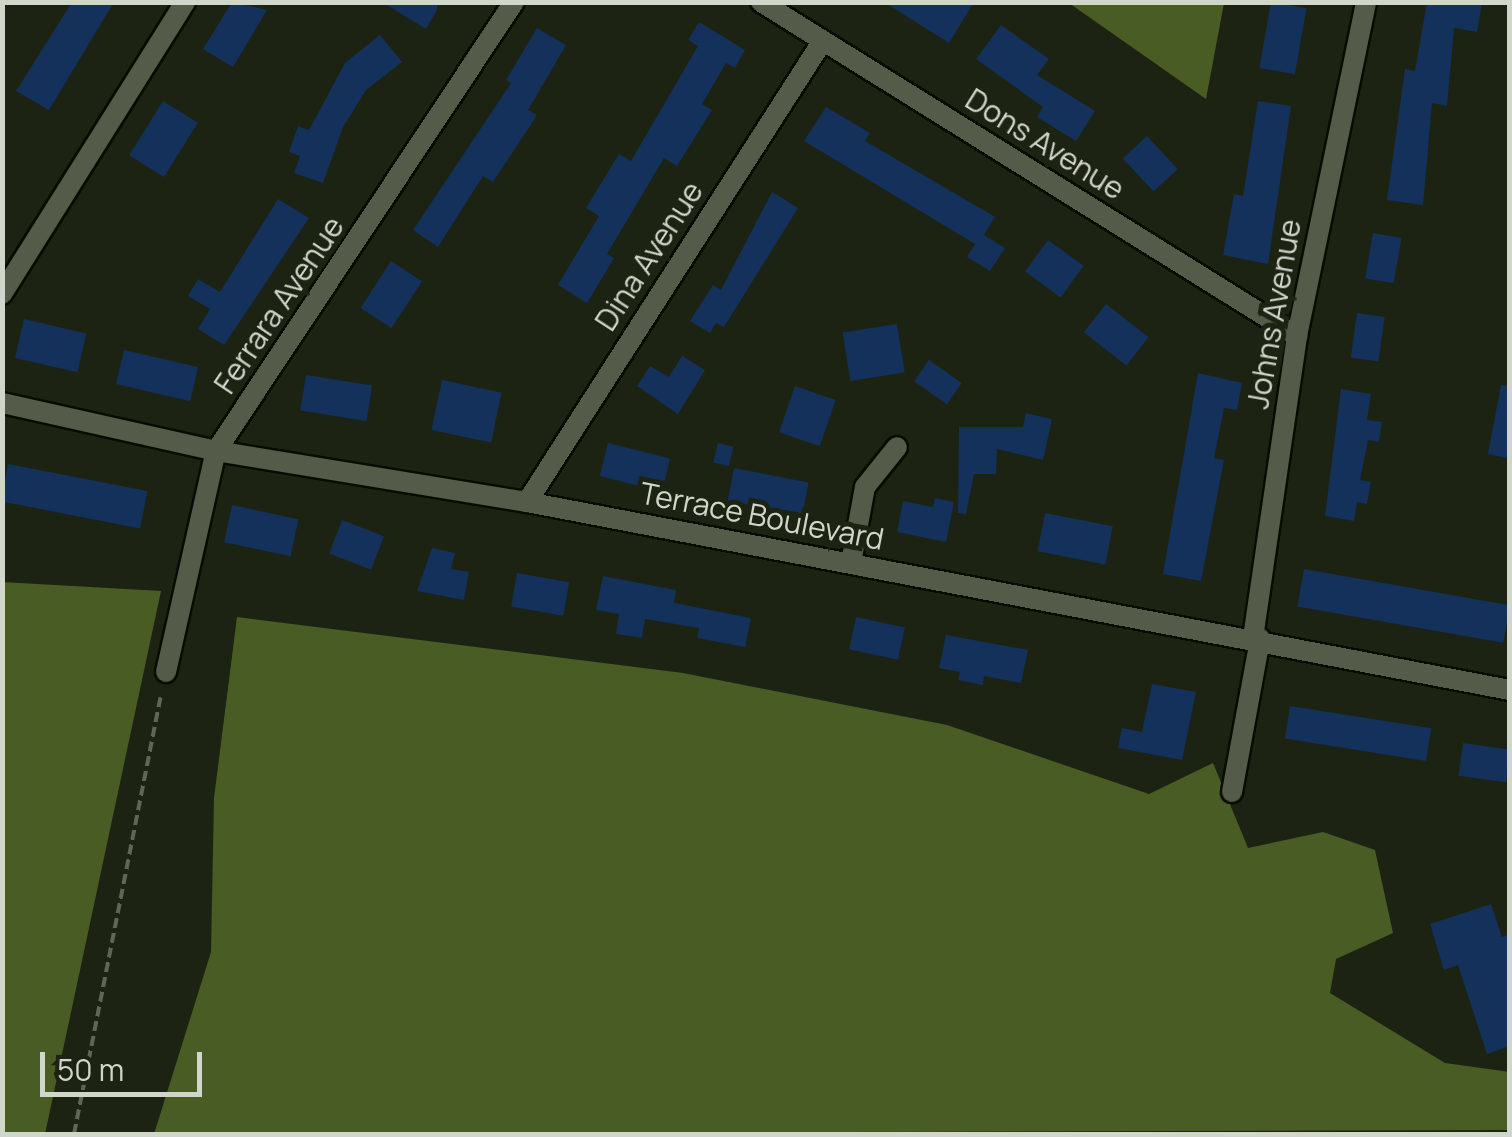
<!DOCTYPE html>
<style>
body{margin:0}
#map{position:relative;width:1512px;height:1137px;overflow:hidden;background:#1d2313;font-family:Manrope,sans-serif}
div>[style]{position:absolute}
.forest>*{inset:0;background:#495c24}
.building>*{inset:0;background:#13315a;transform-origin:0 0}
.path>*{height:4px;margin-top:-2px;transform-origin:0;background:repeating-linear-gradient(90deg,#5f6557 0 10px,transparent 0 15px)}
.roads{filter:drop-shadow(2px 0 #070c01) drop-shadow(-2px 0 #070c01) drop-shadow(0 2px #070c01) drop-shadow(0 -2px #070c01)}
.minor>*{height:20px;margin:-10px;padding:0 10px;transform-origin:10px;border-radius:10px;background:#545b49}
span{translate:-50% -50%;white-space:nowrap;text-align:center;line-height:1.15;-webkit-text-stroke:10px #1d2313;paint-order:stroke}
.street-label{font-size:30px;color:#d1d6cb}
.frame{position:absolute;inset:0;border:5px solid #d1d6cb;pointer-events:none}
.scale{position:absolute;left:40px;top:1052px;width:162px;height:45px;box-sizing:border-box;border:5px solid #d1d6cb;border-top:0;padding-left:12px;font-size:30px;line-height:35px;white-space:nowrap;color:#d1d6cb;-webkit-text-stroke:8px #1d2313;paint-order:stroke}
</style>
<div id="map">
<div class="forest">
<i style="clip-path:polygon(1069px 3px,1224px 3px,1206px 99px)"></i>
<i style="clip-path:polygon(2px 582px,161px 591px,45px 1134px,3px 1134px)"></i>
<i style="clip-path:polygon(237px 617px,683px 673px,947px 725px,1149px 794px,1213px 763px,1248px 848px,1323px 832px,1375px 850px,1393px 933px,1336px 959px,1330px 993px,1445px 1063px,1510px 1072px,1509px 1130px,154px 1134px,211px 952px,214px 798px)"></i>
</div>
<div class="building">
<i style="clip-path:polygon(72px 2px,114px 2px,49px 110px,16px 91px)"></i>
<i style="clip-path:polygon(232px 2px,267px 10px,233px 67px,203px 49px)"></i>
<i style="clip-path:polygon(382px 2px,437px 2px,437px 10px,426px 29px)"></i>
<i style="clip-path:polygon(884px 2px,974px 2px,949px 43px)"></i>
<i style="left:1271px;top:2px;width:36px;height:67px;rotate:10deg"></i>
<i style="clip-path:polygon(1427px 2px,1482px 2px,1477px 32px,1454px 28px,1447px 106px,1432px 103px,1423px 205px,1387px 200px,1405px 69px,1415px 71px)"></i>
<i style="clip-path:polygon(699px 22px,745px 50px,735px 68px,726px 63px,702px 104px,712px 110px,677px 166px,664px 158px,607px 254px,614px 258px,587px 303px,558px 285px,599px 216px,586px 208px,619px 154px,631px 161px,698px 46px,688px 40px)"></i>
<i style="clip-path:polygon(1001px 25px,1049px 59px,1037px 75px,1095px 111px,1076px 141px,1037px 117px,1043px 107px,976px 59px)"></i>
<i style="clip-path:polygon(537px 28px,566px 45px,528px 110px,537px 115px,493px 182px,483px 176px,438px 247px,413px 230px,511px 83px,506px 80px)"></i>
<i style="clip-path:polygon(380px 35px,402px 62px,366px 90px,343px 127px,323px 183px,294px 173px,300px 156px,289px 152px,298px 126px,309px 130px,345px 63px)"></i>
<i style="left:163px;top:101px;width:41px;height:64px;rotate:32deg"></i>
<i style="clip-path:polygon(1258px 101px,1291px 106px,1268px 264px,1223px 255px,1234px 194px,1243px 196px)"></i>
<i style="clip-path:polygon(826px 107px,870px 133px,865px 141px,995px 217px,984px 235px,1005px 248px,990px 271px,967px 257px,975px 244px,804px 141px)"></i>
<i style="left:1147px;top:136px;width:45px;height:33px;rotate:47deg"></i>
<i style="clip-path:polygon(772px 192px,798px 208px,724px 327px,716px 323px,710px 333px,690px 321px,713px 285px,721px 290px)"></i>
<i style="clip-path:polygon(278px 199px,309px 218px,224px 345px,198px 329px,210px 309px,188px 296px,198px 279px,220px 292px)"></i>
<i style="left:1373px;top:233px;width:29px;height:46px;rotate:10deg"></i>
<i style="left:1048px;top:240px;width:44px;height:39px;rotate:36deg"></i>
<i style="left:391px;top:261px;width:37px;height:56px;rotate:33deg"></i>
<i style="left:1106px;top:304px;width:54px;height:36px;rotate:38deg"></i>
<i style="left:1357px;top:313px;width:28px;height:45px;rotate:8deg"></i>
<i style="left:24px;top:319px;width:64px;height:40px;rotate:13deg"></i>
<i style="left:897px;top:324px;width:49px;height:55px;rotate:81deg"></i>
<i style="left:124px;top:350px;width:76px;height:35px;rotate:13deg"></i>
<i style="clip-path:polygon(682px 356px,705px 370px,678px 414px,637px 386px,650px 366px,669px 377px)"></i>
<i style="left:929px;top:360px;width:40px;height:26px;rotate:35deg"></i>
<i style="clip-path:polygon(1198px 373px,1242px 383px,1237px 410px,1224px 408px,1214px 458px,1224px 460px,1201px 581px,1163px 574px)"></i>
<i style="left:306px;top:375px;width:67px;height:36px;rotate:9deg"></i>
<i style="left:442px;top:380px;width:61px;height:51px;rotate:12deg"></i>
<i style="clip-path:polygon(1501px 385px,1510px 386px,1510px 459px,1488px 454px)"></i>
<i style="left:795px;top:386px;width:43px;height:49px;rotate:19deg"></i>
<i style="clip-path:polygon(1341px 389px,1371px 394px,1367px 420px,1382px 422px,1379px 442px,1368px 440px,1360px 480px,1371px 482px,1367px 504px,1357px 502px,1354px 521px,1325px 516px)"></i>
<i style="clip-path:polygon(1026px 413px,1052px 419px,1043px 460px,997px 449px,996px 474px,974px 474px,966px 514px,958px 513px,959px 427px,1023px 427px)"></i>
<i style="left:608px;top:443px;width:64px;height:34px;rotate:14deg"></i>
<i style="left:718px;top:443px;width:16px;height:20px;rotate:14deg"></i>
<i style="left:8px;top:464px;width:142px;height:38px;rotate:11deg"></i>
<i style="left:734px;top:468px;width:76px;height:33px;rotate:11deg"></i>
<i style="clip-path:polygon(935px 498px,954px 502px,946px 542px,897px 532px,903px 501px,933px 507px)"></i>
<i style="left:232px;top:505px;width:68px;height:38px;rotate:12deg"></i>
<i style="left:1045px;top:513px;width:69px;height:39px;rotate:11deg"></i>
<i style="left:342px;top:520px;width:45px;height:36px;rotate:21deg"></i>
<i style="clip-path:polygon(432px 548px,455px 553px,451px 569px,469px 572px,464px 600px,417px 591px)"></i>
<i style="left:1304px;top:569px;width:209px;height:38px;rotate:10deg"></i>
<i style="left:517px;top:573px;width:53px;height:34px;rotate:10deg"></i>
<i style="clip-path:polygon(603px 576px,676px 590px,674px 603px,751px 618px,745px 647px,697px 638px,699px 628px,645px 619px,642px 638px,616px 634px,619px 614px,596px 610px)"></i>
<i style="left:856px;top:617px;width:50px;height:33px;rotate:12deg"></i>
<i style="clip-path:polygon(946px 635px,1028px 650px,1021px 683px,984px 676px,983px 685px,958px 680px,960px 672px,939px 668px)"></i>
<i style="clip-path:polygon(1152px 684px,1196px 692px,1182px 760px,1118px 748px,1122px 728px,1142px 732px)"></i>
<i style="left:1290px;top:706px;width:143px;height:33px;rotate:9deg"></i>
<i style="left:1463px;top:743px;width:48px;height:33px;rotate:8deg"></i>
<i style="clip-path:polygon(1491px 904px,1502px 937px,1510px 934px,1510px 1046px,1487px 1054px,1458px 965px,1444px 970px,1430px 924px)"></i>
</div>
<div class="path">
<i style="left:74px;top:1134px;width:449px;rotate:-78.8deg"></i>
</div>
<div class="roads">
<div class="minor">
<i style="left:761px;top:2px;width:632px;rotate:31.93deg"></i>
<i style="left:2px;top:294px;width:345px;rotate:-57.9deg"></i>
<i style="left:2px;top:403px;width:219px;rotate:12.6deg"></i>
<i style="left:216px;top:451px;width:315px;rotate:9.3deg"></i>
<i style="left:527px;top:502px;width:1001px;rotate:10.83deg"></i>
<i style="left:527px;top:502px;width:546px;rotate:-57.33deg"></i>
<i style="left:851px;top:563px;width:77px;rotate:-79.6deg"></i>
<i style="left:865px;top:487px;width:51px;rotate:-51.3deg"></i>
<i style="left:1253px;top:638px;width:305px;rotate:-81.7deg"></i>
<i style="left:1297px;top:336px;width:341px;rotate:-78.3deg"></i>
<i style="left:166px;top:672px;width:227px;rotate:-77.3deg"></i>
<i style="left:216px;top:451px;width:539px;rotate:-56.43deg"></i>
<i style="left:1232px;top:792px;width:156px;rotate:-79.6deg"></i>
</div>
</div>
<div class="street-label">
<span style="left:1045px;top:144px;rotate:32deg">Dons Avenue</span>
<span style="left:649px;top:256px;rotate:-57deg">Dina Avenue</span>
<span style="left:279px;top:305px;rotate:-56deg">Ferrara Avenue</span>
<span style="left:1274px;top:314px;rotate:-80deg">Johns Avenue</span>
<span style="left:762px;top:516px;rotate:11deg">Terrace Boulevard</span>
</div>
<div class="frame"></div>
<div class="scale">50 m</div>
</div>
